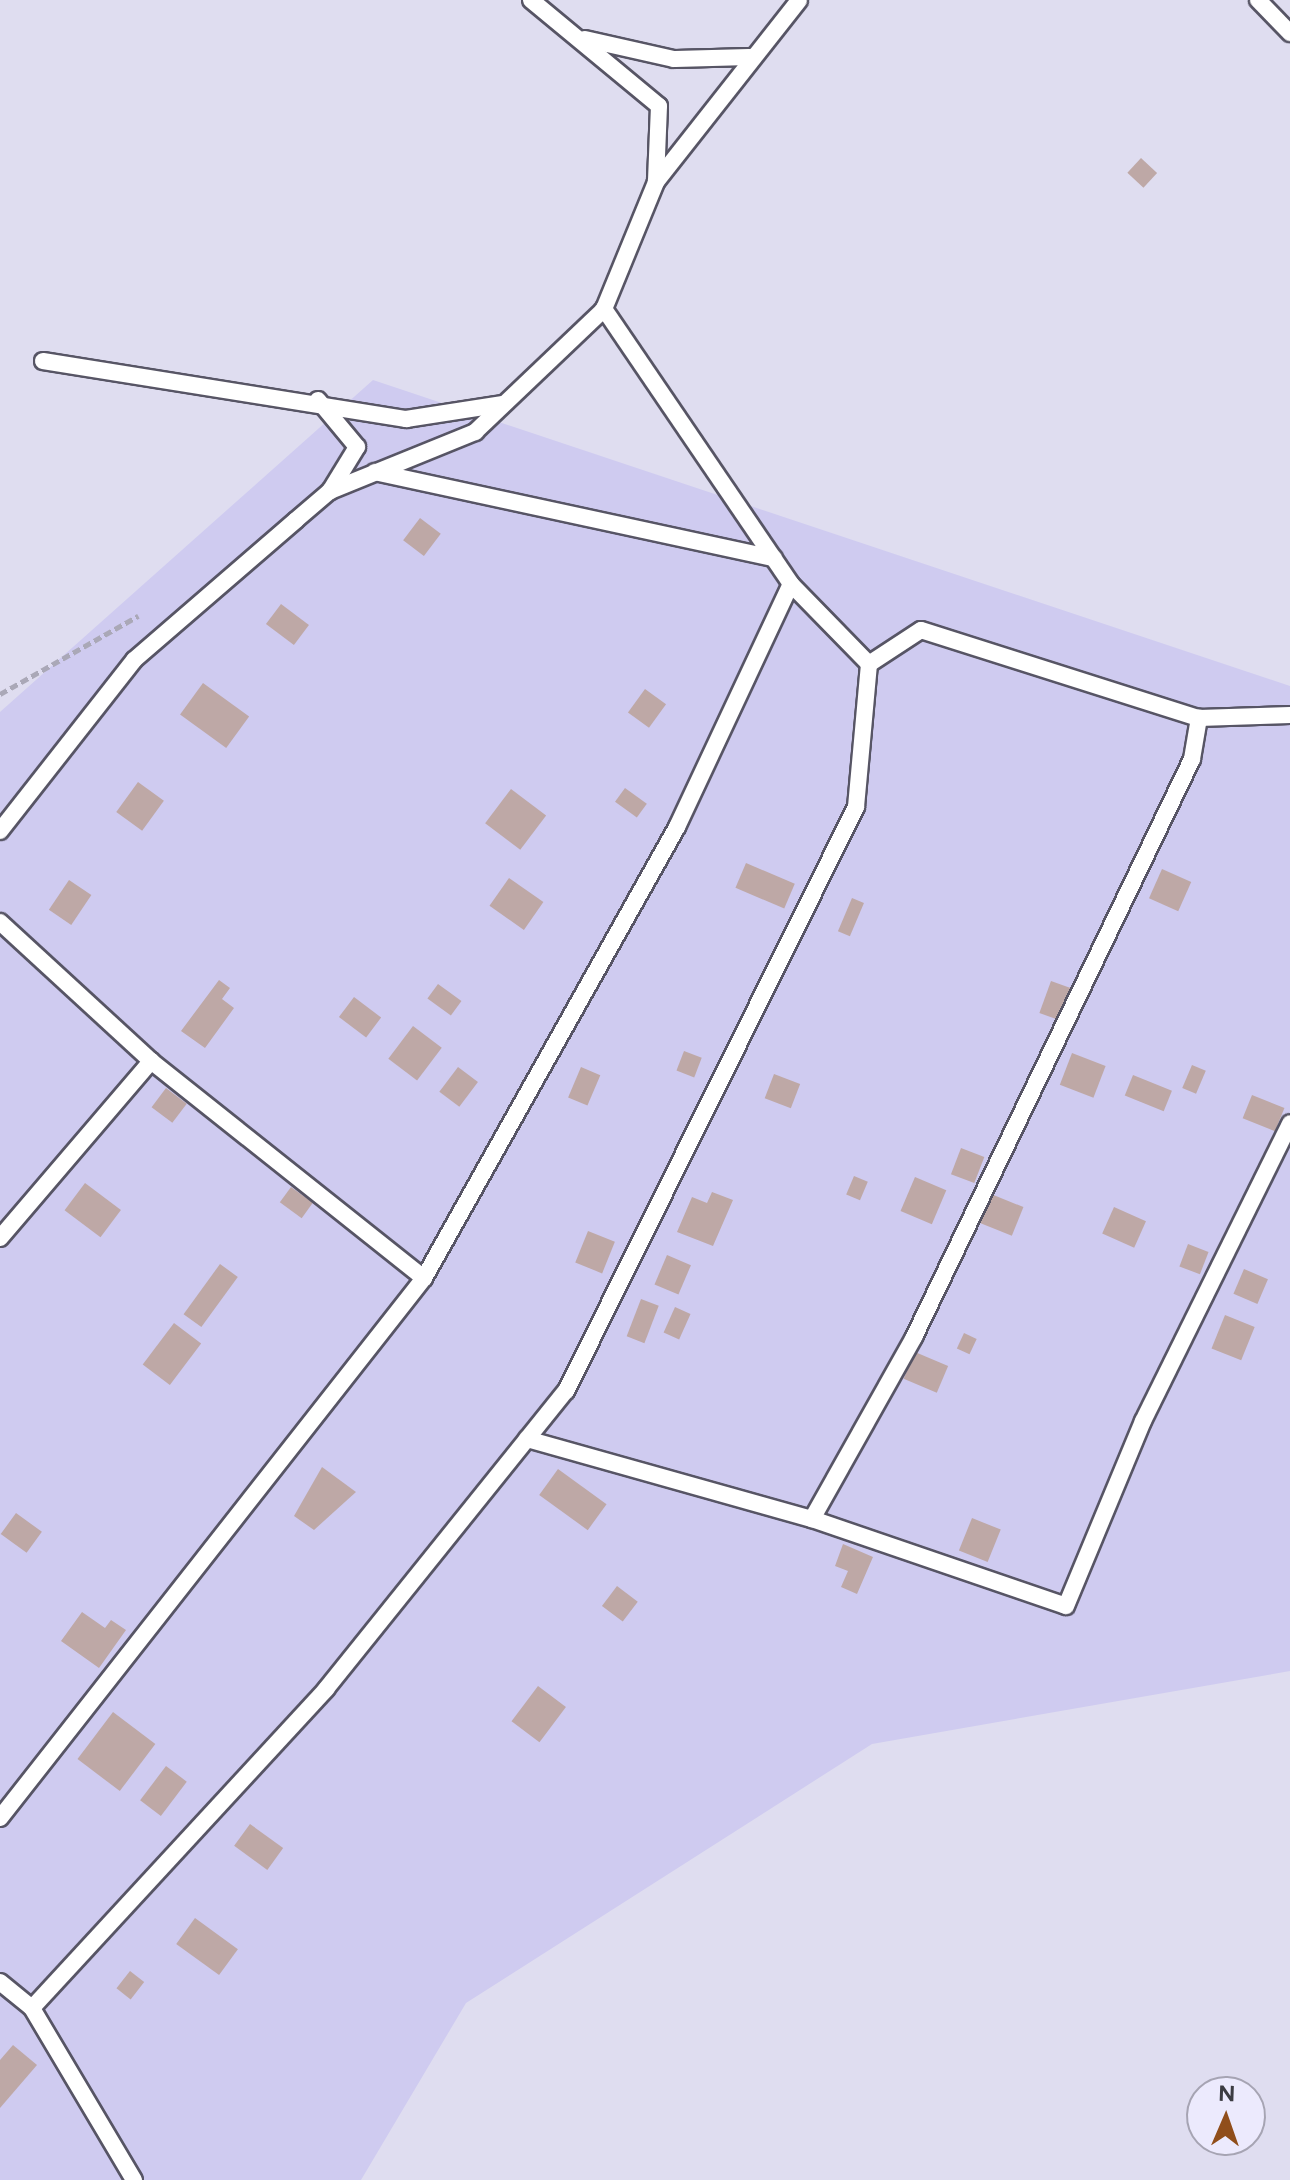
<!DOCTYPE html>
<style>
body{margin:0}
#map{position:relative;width:1290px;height:2180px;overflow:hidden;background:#dfddf0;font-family:Figtree,sans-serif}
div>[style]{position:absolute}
.green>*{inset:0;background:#cfcbf0}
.building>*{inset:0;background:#bea8a6;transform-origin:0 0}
.path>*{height:5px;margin-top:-2.5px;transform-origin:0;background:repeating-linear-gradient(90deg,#aaa8b7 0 8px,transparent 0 12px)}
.roads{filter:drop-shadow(2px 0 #575565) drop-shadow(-2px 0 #575565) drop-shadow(0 2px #575565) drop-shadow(0 -2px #575565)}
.lane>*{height:16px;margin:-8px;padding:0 8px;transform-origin:8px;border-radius:8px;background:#fff}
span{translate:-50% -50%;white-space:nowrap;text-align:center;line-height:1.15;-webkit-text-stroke:8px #eceafd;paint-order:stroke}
.north{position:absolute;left:1186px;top:2076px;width:80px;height:80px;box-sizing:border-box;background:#eceafd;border:2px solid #a6a4b3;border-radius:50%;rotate:2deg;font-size:22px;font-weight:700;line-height:32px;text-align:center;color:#3c3c43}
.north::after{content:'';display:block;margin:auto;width:28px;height:36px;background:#904e1b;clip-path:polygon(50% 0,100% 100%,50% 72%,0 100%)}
</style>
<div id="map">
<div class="green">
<i style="clip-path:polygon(373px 380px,1290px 686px,1290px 1671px,872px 1744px,466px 2003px,361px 2180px,0 2180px,0 712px)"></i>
</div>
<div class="building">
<i style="left:1141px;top:158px;width:22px;height:20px;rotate:43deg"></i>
<i style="left:420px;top:518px;width:26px;height:28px;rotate:37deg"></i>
<i style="left:281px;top:604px;width:35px;height:25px;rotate:37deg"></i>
<i style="left:203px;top:683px;width:57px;height:39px;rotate:36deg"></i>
<i style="left:645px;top:689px;width:26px;height:29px;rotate:36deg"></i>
<i style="left:138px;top:782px;width:32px;height:37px;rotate:36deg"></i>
<i style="left:625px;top:788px;width:27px;height:17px;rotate:36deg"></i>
<i style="left:511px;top:789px;width:44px;height:43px;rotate:37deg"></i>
<i style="left:746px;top:863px;width:53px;height:27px;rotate:23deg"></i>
<i style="left:1162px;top:869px;width:32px;height:32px;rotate:24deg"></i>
<i style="left:509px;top:878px;width:42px;height:34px;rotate:35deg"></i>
<i style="left:69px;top:880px;width:27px;height:36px;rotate:34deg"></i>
<i style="left:852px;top:898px;width:13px;height:36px;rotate:23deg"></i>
<i style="clip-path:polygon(219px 980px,230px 988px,222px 999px,234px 1008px,205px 1048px,181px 1031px)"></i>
<i style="left:1051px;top:981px;width:23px;height:34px;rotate:20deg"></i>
<i style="left:438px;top:984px;width:29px;height:18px;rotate:36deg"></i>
<i style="left:354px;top:997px;width:34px;height:25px;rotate:37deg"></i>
<i style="left:413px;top:1026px;width:36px;height:41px;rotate:37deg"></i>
<i style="left:684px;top:1051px;width:19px;height:21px;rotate:21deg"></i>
<i style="left:1072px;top:1053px;width:36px;height:34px;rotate:21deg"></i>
<i style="left:1192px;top:1065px;width:15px;height:25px;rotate:23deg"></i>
<i style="left:458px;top:1067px;width:25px;height:31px;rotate:37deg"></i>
<i style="left:581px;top:1067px;width:21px;height:33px;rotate:23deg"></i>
<i style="left:774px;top:1074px;width:28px;height:26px;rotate:21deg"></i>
<i style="left:1133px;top:1075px;width:42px;height:22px;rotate:22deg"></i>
<i style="left:166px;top:1088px;width:26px;height:24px;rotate:37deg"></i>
<i style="left:1252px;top:1095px;width:35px;height:25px;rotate:22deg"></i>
<i style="left:961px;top:1148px;width:25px;height:28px;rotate:21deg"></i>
<i style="left:854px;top:1176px;width:15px;height:20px;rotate:23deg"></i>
<i style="left:915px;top:1177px;width:34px;height:37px;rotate:23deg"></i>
<i style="left:85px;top:1183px;width:45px;height:34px;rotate:37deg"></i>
<i style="left:291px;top:1187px;width:27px;height:19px;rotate:36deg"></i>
<i style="clip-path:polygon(712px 1192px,733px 1200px,713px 1246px,677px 1232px,692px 1197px,707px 1203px)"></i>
<i style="left:991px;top:1194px;width:35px;height:31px;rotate:22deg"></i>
<i style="left:1114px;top:1207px;width:35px;height:29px;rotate:24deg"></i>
<i style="left:588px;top:1231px;width:29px;height:34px;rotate:22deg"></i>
<i style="left:1188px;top:1244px;width:22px;height:24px;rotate:21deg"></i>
<i style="left:667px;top:1255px;width:26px;height:32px;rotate:23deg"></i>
<i style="left:220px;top:1264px;width:22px;height:62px;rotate:36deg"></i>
<i style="left:1244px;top:1269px;width:26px;height:27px;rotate:23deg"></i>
<i style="left:641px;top:1299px;width:19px;height:40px;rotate:21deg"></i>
<i style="left:675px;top:1307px;width:17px;height:28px;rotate:24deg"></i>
<i style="left:1225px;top:1315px;width:32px;height:36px;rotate:22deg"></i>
<i style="left:174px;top:1323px;width:34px;height:52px;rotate:37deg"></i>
<i style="left:964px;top:1333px;width:14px;height:17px;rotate:25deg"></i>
<i style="left:915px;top:1352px;width:36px;height:29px;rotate:23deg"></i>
<i style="clip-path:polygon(322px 1467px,356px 1492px,314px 1530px,294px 1516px)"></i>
<i style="left:558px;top:1469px;width:60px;height:32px;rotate:36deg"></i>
<i style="left:16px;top:1513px;width:32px;height:26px;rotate:36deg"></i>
<i style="left:972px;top:1518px;width:31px;height:35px;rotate:22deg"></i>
<i style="clip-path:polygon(843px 1544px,873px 1557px,857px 1594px,841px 1587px,848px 1571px,835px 1566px)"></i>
<i style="left:617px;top:1586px;width:26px;height:25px;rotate:37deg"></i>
<i style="clip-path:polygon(82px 1612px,105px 1628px,111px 1620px,126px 1630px,99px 1668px,61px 1641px)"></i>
<i style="left:538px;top:1686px;width:35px;height:44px;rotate:37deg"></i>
<i style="left:113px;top:1712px;width:53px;height:59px;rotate:37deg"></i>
<i style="left:166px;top:1766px;width:26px;height:43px;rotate:37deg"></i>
<i style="left:250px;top:1824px;width:41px;height:27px;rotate:36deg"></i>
<i style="left:195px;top:1918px;width:53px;height:32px;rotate:36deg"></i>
<i style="left:130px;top:1971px;width:18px;height:22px;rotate:38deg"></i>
<i style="clip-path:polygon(13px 2045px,37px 2065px,0 2108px,0 2060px)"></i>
</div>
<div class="path">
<i style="left:0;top:694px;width:159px;rotate:-29.5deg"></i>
</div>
<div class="roads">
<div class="lane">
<i style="left:531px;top:0;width:166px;rotate:39.6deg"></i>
<i style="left:659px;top:106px;width:76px;rotate:92.3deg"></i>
<i style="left:1258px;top:0;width:46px;rotate:45.9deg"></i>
<i style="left:585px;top:39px;width:91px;rotate:12.7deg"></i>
<i style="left:674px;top:59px;width:76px;rotate:-1.5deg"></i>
<i style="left:43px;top:361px;width:368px;rotate:9.1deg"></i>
<i style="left:406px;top:419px;width:98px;rotate:-8.8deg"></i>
<i style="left:318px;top:400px;width:61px;rotate:50.3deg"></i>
<i style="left:357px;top:447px;width:52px;rotate:121.5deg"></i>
<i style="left:375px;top:472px;width:408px;rotate:12.2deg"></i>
<i style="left:869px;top:664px;width:62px;rotate:-33.2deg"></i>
<i style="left:921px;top:630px;width:292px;rotate:17.6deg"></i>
<i style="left:1199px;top:718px;width:91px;rotate:-1.9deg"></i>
<i style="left:0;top:831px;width:217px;rotate:-51.9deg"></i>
<i style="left:134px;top:660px;width:214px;rotate:-40.8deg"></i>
<i style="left:296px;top:520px;width:45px;rotate:-40.5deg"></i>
<i style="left:330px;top:491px;width:157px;rotate:-22.1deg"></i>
<i style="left:475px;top:432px;width:178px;rotate:-43.6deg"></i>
<i style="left:0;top:922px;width:205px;rotate:42.6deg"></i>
<i style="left:151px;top:1061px;width:349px;rotate:38.5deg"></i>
<i style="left:0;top:1238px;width:233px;rotate:-49.5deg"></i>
<i style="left:527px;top:1439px;width:296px;rotate:15.7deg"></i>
<i style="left:812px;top:1519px;width:268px;rotate:18.9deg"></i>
<i style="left:1066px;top:1606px;width:200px;rotate:-67.4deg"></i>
<i style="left:1143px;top:1421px;width:332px;rotate:-63.7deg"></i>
<i style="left:812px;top:1519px;width:209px;rotate:-60.7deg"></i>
<i style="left:914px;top:1337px;width:641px;rotate:-64.31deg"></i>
<i style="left:1192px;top:759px;width:42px;rotate:-80.3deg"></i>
<i style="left:0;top:1818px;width:687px;rotate:-51.86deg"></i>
<i style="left:424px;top:1278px;width:517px;rotate:-60.71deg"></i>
<i style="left:677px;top:827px;width:268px;rotate:-64.9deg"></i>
<i style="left:0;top:1982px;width:41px;rotate:39.1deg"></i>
<i style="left:134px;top:2180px;width:200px;rotate:-120.7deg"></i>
<i style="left:32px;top:2008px;width:434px;rotate:-47.3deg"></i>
<i style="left:326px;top:1689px;width:383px;rotate:-51.2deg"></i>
<i style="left:566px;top:1391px;width:652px;rotate:-63.59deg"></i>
<i style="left:856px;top:807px;width:144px;rotate:-84.8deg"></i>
<i style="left:869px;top:664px;width:112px;rotate:-134.3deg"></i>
<i style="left:791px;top:584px;width:333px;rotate:-124.2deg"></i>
<i style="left:604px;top:309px;width:137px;rotate:-67.7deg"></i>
<i style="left:656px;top:182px;width:231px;rotate:-51.8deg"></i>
</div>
</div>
<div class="north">N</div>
</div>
